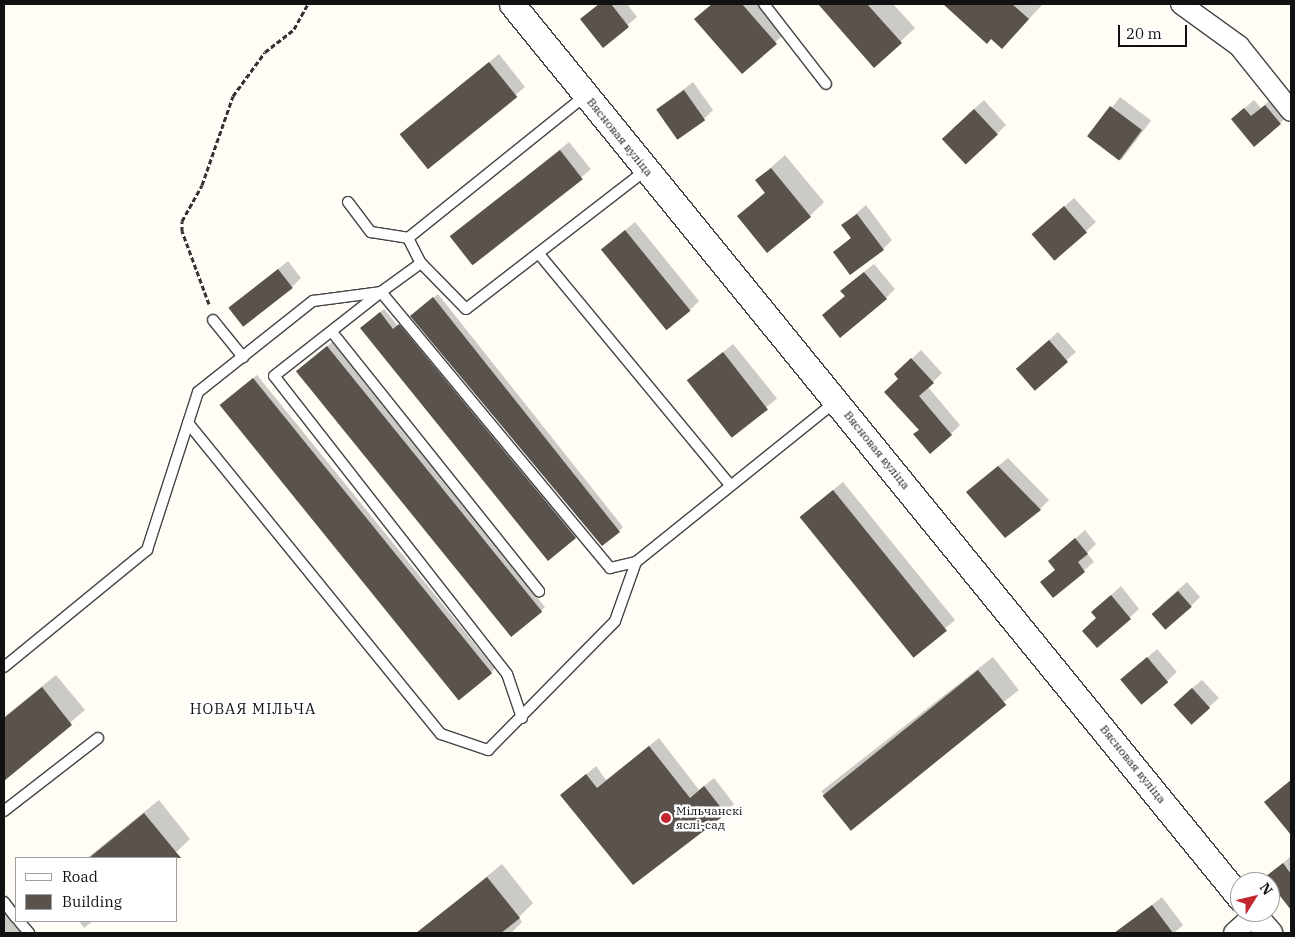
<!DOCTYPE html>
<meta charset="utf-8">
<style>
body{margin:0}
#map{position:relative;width:1295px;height:937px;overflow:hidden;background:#fffdf5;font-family:"IBM Plex Serif",serif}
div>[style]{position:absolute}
.shadow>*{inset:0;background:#0003;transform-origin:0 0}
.building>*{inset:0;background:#5a524d;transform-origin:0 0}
.path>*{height:3px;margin-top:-1.5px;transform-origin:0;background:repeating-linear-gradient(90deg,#333 0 5px,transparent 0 7.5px)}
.roads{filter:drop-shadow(1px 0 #444) drop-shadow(-1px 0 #444) drop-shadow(0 1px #444) drop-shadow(0 -1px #444)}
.service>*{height:10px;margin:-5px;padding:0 5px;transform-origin:5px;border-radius:5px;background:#fff}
.minor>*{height:20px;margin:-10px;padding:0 10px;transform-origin:10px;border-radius:10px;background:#fff}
.tertiary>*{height:25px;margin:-12.5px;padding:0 12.5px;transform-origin:12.5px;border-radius:12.5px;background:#fff}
.dots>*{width:14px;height:14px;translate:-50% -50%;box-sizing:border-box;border:2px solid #fff;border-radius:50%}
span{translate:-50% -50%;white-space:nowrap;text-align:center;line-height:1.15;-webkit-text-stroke:5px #fff;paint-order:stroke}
.street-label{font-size:12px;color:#111}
.poi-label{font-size:12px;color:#111}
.left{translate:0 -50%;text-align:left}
.quarter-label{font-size:15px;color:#111;letter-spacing:1px}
.frame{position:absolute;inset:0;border:5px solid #111;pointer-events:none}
.legend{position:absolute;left:15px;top:857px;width:162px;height:65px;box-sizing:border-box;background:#fff;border:1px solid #a0a0a0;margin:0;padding:6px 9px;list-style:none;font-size:15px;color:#111}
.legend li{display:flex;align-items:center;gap:10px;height:25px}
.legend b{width:25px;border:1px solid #a0a0a0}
.north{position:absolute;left:1230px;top:872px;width:50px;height:50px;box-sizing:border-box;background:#fff;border:1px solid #a0a0a0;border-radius:50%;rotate:54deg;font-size:14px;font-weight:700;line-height:20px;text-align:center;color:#111}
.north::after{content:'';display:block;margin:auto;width:18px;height:22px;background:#c4262e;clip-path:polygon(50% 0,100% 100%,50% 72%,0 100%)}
.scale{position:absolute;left:1118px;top:25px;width:69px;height:22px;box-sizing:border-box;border:2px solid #111;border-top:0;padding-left:6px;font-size:15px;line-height:18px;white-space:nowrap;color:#111;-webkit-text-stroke:4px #fff;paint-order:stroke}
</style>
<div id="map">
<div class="shadow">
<i style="clip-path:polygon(599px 4px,627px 4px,637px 17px,603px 46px,581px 19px)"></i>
<i style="clip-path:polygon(712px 4px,768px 4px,790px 29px,742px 72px,696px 19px)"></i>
<i style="clip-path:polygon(819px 4px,893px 4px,915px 28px,874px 66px)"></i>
<i style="clip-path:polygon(945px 4px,1041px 4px,1042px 5px,1016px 33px,991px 37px,987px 42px)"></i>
<i style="clip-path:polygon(499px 54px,525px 87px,428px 168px,411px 126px)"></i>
<i style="clip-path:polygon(693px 82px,713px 110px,704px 119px,658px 109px)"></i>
<i style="clip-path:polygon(1275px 96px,1290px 114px,1280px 123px,1232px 119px,1254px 100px,1261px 108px)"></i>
<i style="left:1120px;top:97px;width:39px;height:50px;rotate:37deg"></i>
<i style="clip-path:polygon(984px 100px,1006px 125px,997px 134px,952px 129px)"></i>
<i style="left:569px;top:142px;width:35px;height:151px;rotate:51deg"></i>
<i style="clip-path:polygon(785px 155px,824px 202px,810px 216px,739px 216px,766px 191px,757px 180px)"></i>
<i style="clip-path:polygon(1074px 198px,1096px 222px,1055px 259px,1043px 225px)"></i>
<i style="clip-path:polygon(866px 205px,892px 240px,883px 249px,835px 252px,852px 237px,843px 225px)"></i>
<i style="clip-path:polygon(635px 222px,699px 301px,690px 310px,602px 250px)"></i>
<i style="clip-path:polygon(288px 261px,301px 278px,292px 287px,230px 308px)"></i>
<i style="clip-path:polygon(874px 264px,895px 289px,886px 298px,846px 296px,851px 282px)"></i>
<i style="clip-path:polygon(438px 294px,623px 527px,619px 531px,416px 312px)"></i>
<i style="clip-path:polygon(384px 309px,398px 326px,404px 321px,580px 533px,548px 559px,366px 324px)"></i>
<i style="clip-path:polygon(1058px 332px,1076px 352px,1035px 388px,1027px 360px)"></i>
<i style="clip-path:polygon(332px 342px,545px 607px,541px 611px,302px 367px)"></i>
<i style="left:733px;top:344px;width:70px;height:57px;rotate:51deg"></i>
<i style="clip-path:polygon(921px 350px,942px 373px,928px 387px,960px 425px,951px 434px,915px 434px,920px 429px,900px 378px,905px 365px)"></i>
<i style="left:257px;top:375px;width:378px;height:41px;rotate:51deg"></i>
<i style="clip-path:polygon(1008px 458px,1049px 500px,1040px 509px,977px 483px)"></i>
<i style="clip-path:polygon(843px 482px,955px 620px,914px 655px,811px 508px)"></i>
<i style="clip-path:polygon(1085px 530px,1096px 544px,1087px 553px,1094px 562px,1054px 596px,1042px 582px,1056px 569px,1050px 561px)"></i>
<i style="clip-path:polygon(1187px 582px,1200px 597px,1191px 606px,1162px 604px)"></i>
<i style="clip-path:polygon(1121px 586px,1139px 609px,1097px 647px,1097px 618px,1102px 603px)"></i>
<i style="clip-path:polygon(1157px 649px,1177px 672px,1143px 703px,1132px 671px)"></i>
<i style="left:993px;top:657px;width:42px;height:218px;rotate:52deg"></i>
<i style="clip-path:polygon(56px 675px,85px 710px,4px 779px,4px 717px)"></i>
<i style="clip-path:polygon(1202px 680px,1219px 698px,1191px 723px,1184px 695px)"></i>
<i style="clip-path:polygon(659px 738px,699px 790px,714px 778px,734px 804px,725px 813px,562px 795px,596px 766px,606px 780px)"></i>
<i style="clip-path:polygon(1291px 780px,1291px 826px,1288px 829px,1266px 802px)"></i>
<i style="clip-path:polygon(159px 800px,190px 839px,170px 858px,87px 858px)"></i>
<i style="clip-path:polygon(1291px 856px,1291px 890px,1283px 897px,1267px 877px)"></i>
<i style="clip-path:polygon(502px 864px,533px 903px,519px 917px,522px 922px,511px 933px,436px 933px,429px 924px)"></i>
<i style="clip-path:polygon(6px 894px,16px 907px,16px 921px,27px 921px,37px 933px,4px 933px)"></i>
<i style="clip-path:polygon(1162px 897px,1183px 925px,1174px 933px,1127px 933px,1123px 928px)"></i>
<i style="clip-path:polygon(79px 921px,93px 921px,84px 928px)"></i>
</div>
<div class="building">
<i style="clip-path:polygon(599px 4px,611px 4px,629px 27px,603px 48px,580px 19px)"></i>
<i style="clip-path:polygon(712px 4px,742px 4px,777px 44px,742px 74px,694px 19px)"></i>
<i style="clip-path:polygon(818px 4px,867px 4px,902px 43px,874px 68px)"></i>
<i style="clip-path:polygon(943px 4px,1012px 4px,1029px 19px,1002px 49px,991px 39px,987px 44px)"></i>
<i style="left:489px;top:62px;width:45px;height:115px;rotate:51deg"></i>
<i style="left:684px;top:90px;width:37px;height:34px;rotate:55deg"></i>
<i style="clip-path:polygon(1265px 105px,1281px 124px,1254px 147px,1231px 119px,1244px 108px,1251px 116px)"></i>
<i style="left:1110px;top:106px;width:40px;height:38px;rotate:37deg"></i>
<i style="left:974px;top:109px;width:35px;height:44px;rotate:47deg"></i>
<i style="left:560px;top:150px;width:37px;height:140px;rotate:52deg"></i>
<i style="clip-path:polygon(771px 168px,811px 217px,767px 253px,737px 216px,765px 193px,755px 180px)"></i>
<i style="left:1064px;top:206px;width:35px;height:43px;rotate:49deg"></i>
<i style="clip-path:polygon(857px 214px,884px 250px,850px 275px,833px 252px,851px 238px,841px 225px)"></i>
<i style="left:625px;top:230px;width:104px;height:31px;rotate:51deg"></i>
<i style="left:278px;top:269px;width:24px;height:63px;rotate:52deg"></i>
<i style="clip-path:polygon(864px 272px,887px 299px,840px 338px,822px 315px,845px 296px,840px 291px)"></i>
<i style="clip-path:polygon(433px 297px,620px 532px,602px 546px,410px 316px)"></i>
<i style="clip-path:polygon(380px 312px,393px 329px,399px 324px,576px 538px,548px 561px,360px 328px)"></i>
<i style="left:1049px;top:340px;width:29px;height:44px;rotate:49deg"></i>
<i style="left:327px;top:346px;width:342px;height:40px;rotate:51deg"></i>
<i style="left:723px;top:352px;width:73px;height:46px;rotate:52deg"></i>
<i style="clip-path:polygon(911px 358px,934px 383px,919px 396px,952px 435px,930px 454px,913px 434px,919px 430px,884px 392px,898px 379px,894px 374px)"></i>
<i style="left:253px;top:378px;width:380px;height:43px;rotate:51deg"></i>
<i style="clip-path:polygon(998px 466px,1041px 510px,1005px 538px,966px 492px)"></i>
<i style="left:833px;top:490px;width:181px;height:43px;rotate:51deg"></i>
<i style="clip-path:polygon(1075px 538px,1088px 554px,1078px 562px,1085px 572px,1053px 598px,1040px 582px,1055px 570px,1048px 561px)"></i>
<i style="left:1178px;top:591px;width:21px;height:35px;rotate:49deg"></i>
<i style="clip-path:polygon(1111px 595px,1131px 619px,1097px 648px,1082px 631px,1096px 618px,1091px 612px)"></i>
<i style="left:1147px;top:657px;width:33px;height:35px;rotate:50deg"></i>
<i style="left:978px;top:670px;width:45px;height:200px;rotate:51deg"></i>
<i style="clip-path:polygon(42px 687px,72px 725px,4px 781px,4px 718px)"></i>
<i style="left:1192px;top:688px;width:27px;height:25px;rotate:48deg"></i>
<i style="clip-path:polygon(649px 746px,690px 798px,704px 786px,726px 814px,633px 885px,560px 795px,586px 774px,597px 788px)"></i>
<i style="clip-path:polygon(1291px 780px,1291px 835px,1264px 802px)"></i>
<i style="clip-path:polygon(144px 813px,181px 858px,89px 858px)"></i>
<i style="clip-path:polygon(1283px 863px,1291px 874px,1291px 910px,1265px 877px)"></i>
<i style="clip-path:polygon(487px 877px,520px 918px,501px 933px,416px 933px)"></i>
<i style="clip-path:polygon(1152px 905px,1173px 933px,1114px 933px)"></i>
</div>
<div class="path">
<i style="left:209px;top:304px;width:78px;rotate:-110.3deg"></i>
<i style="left:182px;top:231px;width:10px;rotate:-90deg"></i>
<i style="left:182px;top:221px;width:41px;rotate:-60.9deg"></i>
<i style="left:202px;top:185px;width:94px;rotate:-70.8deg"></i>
<i style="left:233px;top:96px;width:54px;rotate:-54deg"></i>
<i style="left:265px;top:52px;width:37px;rotate:-38deg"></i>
<i style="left:294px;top:29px;width:29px;rotate:-61deg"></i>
</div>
<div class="roads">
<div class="service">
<i style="left:764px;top:4px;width:101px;rotate:52.2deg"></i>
<i style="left:586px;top:95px;width:228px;rotate:141.2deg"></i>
<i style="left:408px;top:238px;width:28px;rotate:63deg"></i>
<i style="left:421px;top:263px;width:64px;rotate:45.6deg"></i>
<i style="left:466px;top:309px;width:227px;rotate:-37.7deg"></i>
<i style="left:348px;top:202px;width:38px;rotate:53deg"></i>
<i style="left:371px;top:232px;width:37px;rotate:9deg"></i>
<i style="left:539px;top:254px;width:298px;rotate:50.4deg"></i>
<i style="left:213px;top:320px;width:48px;rotate:51deg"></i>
<i style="left:332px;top:332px;width:332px;rotate:51.4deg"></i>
<i style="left:188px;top:423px;width:401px;rotate:50.9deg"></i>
<i style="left:441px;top:734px;width:50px;rotate:18.8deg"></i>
<i style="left:488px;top:750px;width:181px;rotate:-45.4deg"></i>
<i style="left:615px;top:621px;width:63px;rotate:-70.4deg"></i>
<i style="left:636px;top:562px;width:257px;rotate:-38.8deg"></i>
<i style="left:4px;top:667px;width:185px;rotate:-39.3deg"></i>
<i style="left:147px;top:550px;width:166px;rotate:-72.1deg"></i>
<i style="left:198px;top:392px;width:147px;rotate:-38.4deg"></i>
<i style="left:313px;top:301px;width:69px;rotate:-7.5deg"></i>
<i style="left:381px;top:292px;width:49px;rotate:-35.9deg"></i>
<i style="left:522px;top:718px;width:46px;rotate:-108.8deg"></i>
<i style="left:507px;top:674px;width:378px;rotate:-128deg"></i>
<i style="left:274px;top:376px;width:136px;rotate:-38.1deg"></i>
<i style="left:381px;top:292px;width:359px;rotate:50.3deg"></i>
<i style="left:610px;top:568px;width:27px;rotate:-13deg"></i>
<i style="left:4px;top:811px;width:119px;rotate:-37.8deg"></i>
<i style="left:4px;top:902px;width:20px;rotate:53deg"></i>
<i style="left:19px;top:921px;width:16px;rotate:50deg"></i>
</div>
<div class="minor">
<i style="left:1181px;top:4px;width:72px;rotate:35.9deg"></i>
<i style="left:1239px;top:46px;width:83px;rotate:51.3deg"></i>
<i style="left:1234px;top:933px;width:27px;rotate:-42deg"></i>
</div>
<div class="tertiary">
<i style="left:512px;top:4px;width:1153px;rotate:50.84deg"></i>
<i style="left:1251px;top:912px;width:28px;rotate:49deg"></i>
</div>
</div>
<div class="dots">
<i style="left:666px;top:818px;background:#c4262e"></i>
</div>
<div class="street-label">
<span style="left:620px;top:137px;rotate:51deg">Вясновая вуліца</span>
<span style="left:877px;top:450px;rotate:51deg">Вясновая вуліца</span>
<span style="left:1133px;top:764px;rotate:51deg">Вясновая вуліца</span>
</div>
<div class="poi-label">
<span class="left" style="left:676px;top:818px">Мільчанскі<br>яслі-сад</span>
</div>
<div class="quarter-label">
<span style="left:253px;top:709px">НОВАЯ МІЛЬЧА</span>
</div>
<div class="frame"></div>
<ul class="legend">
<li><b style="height:6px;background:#fff"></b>Road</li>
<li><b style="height:14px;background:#5a524d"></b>Building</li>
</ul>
<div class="north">N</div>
<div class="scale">20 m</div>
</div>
